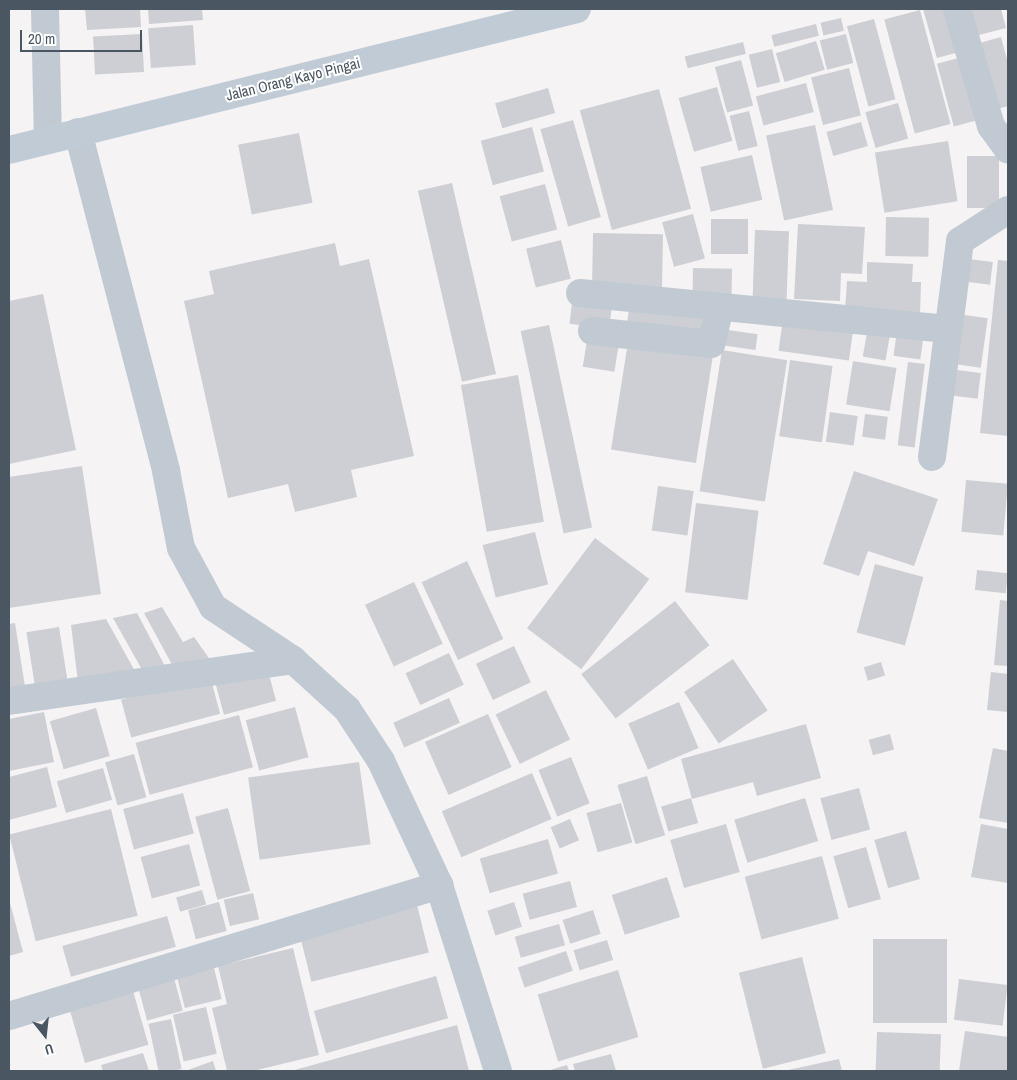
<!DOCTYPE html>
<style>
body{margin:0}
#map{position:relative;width:1017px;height:1080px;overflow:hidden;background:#f5f3f3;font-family:"Archivo Narrow",sans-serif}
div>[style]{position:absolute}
.building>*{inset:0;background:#cdcfd5;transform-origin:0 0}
.street>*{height:28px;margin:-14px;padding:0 14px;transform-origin:14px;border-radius:14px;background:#c1cad2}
.secondary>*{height:28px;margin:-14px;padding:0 14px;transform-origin:14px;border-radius:14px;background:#c1cbd6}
span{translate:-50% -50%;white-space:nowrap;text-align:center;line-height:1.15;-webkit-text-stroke:4px #fff;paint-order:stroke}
.street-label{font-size:15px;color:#4a5661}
.frame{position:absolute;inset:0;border:10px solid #4a5661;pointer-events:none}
.north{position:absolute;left:20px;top:1010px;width:50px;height:50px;-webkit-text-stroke:4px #fff;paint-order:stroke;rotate:164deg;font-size:14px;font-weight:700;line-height:20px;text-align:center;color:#4a5661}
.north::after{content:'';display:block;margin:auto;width:18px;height:22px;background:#4a5661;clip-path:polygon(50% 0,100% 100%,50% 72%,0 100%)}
.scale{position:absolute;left:20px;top:30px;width:122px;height:22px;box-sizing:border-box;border:2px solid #4a5661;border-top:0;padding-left:6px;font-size:15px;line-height:18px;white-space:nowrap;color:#4a5661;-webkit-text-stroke:4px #fff;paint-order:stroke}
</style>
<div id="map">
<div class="building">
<i style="clip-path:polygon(85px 9px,140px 9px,141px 27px,87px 30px)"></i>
<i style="clip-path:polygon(148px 9px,202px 9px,203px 20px,149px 24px)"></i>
<i style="clip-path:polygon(923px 9px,948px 9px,959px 52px,937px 58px)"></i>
<i style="clip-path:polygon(963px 9px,1001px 9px,1006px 28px,971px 37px)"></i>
<i style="left:920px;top:10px;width:118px;height:37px;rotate:75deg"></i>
<i style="left:841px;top:18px;width:13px;height:21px;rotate:77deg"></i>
<i style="left:874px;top:19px;width:83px;height:28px;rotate:75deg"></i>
<i style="left:816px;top:24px;width:12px;height:46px;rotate:76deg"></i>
<i style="left:193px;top:25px;width:40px;height:45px;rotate:86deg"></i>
<i style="left:142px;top:34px;width:38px;height:49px;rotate:87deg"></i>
<i style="left:846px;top:34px;width:30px;height:27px;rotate:76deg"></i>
<i style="clip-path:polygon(1001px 37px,1008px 63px,1008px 106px,994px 110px,976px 44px)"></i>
<i style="left:816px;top:41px;width:30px;height:42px;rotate:73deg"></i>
<i style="left:743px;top:42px;width:12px;height:60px;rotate:76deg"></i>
<i style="left:772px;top:49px;width:34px;height:24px;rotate:76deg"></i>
<i style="left:966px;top:56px;width:65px;height:30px;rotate:75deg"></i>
<i style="left:741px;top:60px;width:47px;height:27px;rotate:75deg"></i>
<i style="left:849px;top:68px;width:49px;height:39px;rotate:76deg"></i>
<i style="left:806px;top:83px;width:30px;height:52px;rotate:75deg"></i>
<i style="left:717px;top:87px;width:56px;height:40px;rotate:74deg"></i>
<i style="left:548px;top:88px;width:26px;height:55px;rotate:74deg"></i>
<i style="left:659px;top:89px;width:124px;height:82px;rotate:75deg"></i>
<i style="left:898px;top:103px;width:37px;height:34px;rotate:74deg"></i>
<i style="left:749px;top:111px;width:36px;height:20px;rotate:76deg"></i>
<i style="left:573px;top:120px;width:101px;height:34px;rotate:74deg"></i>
<i style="left:861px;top:122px;width:25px;height:36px;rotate:74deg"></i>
<i style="left:815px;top:125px;width:87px;height:50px;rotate:78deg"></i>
<i style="left:532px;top:127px;width:46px;height:53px;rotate:75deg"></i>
<i style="left:299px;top:133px;width:71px;height:62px;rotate:79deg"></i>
<i style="left:948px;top:141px;width:61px;height:74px;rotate:81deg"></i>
<i style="left:752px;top:155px;width:46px;height:53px;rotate:77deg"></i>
<i style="left:967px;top:156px;width:32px;height:52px"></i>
<i style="left:452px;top:183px;width:196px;height:35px;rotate:77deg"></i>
<i style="left:545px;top:184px;width:47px;height:47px;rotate:75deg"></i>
<i style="left:693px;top:214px;width:46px;height:32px;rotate:75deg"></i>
<i style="left:886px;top:217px;width:43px;height:39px;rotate:1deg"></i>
<i style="left:711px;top:219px;width:37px;height:35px"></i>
<i style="clip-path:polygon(798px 224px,865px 227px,862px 274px,841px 273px,840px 301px,794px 299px)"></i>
<i style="left:755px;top:230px;width:34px;height:74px;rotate:2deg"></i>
<i style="left:593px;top:233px;width:70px;height:56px;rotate:1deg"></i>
<i style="left:561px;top:240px;width:40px;height:36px;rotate:76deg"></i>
<i style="clip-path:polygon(335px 243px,340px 266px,369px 259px,414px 456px,351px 470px,357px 497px,295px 512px,288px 484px,228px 498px,184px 301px,214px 294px,209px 271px)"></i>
<i style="left:969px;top:259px;width:24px;height:23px;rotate:7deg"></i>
<i style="clip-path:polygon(998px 260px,1008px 261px,1008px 436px,980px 433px)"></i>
<i style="clip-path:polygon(867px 262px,913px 264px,912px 282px,921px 282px,920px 315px,845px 311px,847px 281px,867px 282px)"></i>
<i style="left:693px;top:268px;width:39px;height:31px;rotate:1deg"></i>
<i style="clip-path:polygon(43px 294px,76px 450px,9px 464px,9px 301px)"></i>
<i style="left:573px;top:295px;width:40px;height:29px;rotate:7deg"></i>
<i style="left:630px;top:302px;width:83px;height:27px;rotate:8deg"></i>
<i style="left:958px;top:314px;width:30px;height:50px;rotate:8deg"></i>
<i style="left:783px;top:319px;width:71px;height:32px;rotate:8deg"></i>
<i style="left:549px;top:325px;width:207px;height:29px;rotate:78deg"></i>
<i style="left:868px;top:327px;width:23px;height:30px;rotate:10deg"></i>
<i style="left:721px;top:329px;width:37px;height:16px;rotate:8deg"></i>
<i style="left:897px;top:331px;width:27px;height:25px;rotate:8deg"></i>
<i style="left:629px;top:336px;width:86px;height:115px;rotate:9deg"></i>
<i style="left:587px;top:340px;width:32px;height:27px;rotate:9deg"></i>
<i style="left:722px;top:350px;width:66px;height:143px;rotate:9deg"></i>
<i style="left:790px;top:360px;width:43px;height:77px;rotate:8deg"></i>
<i style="left:853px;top:361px;width:44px;height:44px;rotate:9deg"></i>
<i style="left:908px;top:362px;width:17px;height:84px;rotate:7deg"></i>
<i style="left:949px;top:369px;width:32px;height:26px;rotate:7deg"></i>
<i style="left:518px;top:375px;width:149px;height:58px;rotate:80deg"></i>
<i style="left:830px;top:412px;width:28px;height:30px;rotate:8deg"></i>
<i style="left:865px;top:414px;width:23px;height:23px;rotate:7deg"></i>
<i style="clip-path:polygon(82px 466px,101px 594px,9px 608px,9px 477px)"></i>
<i style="clip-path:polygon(854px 471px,938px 499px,914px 566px,868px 551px,859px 576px,823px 564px)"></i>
<i style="left:966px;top:480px;width:42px;height:52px;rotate:5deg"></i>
<i style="left:658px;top:486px;width:36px;height:45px;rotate:8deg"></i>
<i style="left:696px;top:503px;width:63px;height:90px;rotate:7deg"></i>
<i style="left:535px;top:532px;width:54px;height:54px;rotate:76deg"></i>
<i style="left:595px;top:538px;width:68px;height:113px;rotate:37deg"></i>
<i style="left:467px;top:561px;width:86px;height:50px;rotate:65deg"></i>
<i style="left:875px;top:564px;width:50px;height:71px;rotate:15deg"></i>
<i style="left:977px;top:570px;width:31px;height:20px;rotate:6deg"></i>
<i style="left:414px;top:582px;width:68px;height:54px;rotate:65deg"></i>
<i style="clip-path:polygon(1000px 600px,1008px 601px,1008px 666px,994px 665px)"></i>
<i style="left:675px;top:601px;width:56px;height:119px;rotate:52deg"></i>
<i style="clip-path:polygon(162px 607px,183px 642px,194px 637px,211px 661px,176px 672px,144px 613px)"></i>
<i style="clip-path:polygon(137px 613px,166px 668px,145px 675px,113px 618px)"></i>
<i style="clip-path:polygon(106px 619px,136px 673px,78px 682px,71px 625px)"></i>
<i style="clip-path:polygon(15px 623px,25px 687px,9px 690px,9px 624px)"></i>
<i style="left:59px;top:627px;width:59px;height:33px;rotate:81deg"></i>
<i style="left:514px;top:646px;width:40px;height:42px;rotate:65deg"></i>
<i style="left:449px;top:653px;width:35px;height:48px;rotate:65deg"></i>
<i style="left:733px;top:659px;width:62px;height:59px;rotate:56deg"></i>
<i style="left:881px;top:662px;width:14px;height:18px;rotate:73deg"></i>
<i style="left:267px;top:667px;width:35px;height:54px;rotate:75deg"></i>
<i style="clip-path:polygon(991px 672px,1008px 674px,1008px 712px,987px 710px)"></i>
<i style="left:210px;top:676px;width:39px;height:92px;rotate:75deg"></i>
<i style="left:546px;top:690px;width:55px;height:56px;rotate:64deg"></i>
<i style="left:449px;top:698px;width:27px;height:61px;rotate:66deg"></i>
<i style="left:679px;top:702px;width:50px;height:55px;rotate:67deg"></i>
<i style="left:295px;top:707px;width:52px;height:51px;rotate:75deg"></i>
<i style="left:96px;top:708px;width:50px;height:48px;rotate:74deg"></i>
<i style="clip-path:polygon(44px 712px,54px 762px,9px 771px,9px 719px)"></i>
<i style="left:488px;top:714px;width:58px;height:69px;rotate:66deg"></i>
<i style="left:239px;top:715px;width:54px;height:107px;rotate:75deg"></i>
<i style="clip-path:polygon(806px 724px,821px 778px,757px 796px,753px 782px,692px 799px,681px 759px)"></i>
<i style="left:890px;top:734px;width:16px;height:22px;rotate:75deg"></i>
<i style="clip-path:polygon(993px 748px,1008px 751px,1008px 823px,979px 818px)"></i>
<i style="left:134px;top:754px;width:45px;height:30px;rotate:74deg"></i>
<i style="left:571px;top:757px;width:50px;height:35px;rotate:68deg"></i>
<i style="left:359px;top:762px;width:83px;height:112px;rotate:82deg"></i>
<i style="clip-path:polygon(47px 767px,57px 807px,9px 820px,9px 777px)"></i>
<i style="left:103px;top:768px;width:33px;height:48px;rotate:74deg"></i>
<i style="left:532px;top:773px;width:50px;height:98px;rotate:67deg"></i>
<i style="left:647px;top:776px;width:62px;height:31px;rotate:73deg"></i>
<i style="left:859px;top:788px;width:43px;height:40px;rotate:75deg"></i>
<i style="left:183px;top:793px;width:42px;height:62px;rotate:75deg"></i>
<i style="left:691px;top:798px;width:26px;height:31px;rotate:74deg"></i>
<i style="left:805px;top:798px;width:45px;height:74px;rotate:73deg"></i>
<i style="left:621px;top:803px;width:41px;height:36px;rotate:74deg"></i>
<i style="left:228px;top:808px;width:86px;height:34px;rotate:75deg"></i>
<i style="left:111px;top:809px;width:110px;height:105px;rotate:76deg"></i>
<i style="left:570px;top:819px;width:23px;height:21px;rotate:67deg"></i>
<i style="left:726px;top:824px;width:50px;height:58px;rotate:74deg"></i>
<i style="clip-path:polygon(981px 824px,1008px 829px,1008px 883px,971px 877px)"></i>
<i style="left:906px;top:831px;width:50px;height:33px;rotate:74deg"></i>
<i style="left:548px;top:839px;width:36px;height:71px;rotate:74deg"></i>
<i style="left:189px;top:844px;width:43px;height:50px;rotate:75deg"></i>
<i style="left:866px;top:847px;width:54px;height:34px;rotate:74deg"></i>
<i style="left:822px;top:856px;width:65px;height:80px;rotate:75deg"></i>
<i style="left:667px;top:877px;width:42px;height:58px;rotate:72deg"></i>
<i style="left:570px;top:881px;width:27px;height:49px;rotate:75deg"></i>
<i style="left:202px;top:890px;width:15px;height:27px;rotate:74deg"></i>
<i style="left:253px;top:893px;width:27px;height:30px;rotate:77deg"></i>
<i style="clip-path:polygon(9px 899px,23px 952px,9px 956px)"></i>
<i style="left:416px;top:901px;width:53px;height:121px;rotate:76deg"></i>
<i style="left:219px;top:902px;width:30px;height:32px;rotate:75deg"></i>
<i style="left:514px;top:902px;width:26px;height:28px;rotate:72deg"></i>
<i style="left:593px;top:910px;width:25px;height:32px;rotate:72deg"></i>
<i style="left:167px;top:916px;width:32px;height:109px;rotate:74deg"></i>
<i style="left:559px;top:924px;width:22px;height:46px;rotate:74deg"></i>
<i style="left:947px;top:939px;width:84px;height:74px;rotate:90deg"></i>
<i style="left:607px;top:940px;width:21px;height:35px;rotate:73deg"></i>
<i style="clip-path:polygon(293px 948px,319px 1055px,253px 1071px,227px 1071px,212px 1008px,227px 1004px,218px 966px)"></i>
<i style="left:566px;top:951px;width:21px;height:51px;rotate:71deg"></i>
<i style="left:802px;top:957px;width:99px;height:65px;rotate:76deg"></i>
<i style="left:213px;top:964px;width:36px;height:38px;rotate:76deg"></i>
<i style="left:618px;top:970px;width:70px;height:84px;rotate:73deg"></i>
<i style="left:436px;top:976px;width:44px;height:127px;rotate:74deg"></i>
<i style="left:174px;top:978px;width:34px;height:37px;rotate:75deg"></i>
<i style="left:959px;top:979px;width:49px;height:41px;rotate:7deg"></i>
<i style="left:133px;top:991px;width:56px;height:66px;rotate:74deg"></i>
<i style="left:206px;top:1007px;width:48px;height:34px;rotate:77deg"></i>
<i style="left:171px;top:1019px;width:51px;height:23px;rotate:78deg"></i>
<i style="clip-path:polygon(457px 1025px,469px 1071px,291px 1071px)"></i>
<i style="clip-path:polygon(965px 1031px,1008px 1037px,1008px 1071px,959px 1071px)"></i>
<i style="left:877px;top:1032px;width:64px;height:39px;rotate:2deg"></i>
<i style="clip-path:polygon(143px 1053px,149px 1071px,103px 1071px,101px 1065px)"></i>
<i style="clip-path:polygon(611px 1054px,616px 1071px,575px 1071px,573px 1064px)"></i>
<i style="clip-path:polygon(839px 1059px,842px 1071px,788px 1071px,788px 1070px)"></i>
<i style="clip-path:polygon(213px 1061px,216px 1071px,185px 1071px)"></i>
<i style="clip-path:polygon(567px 1065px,569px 1071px,547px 1071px)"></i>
</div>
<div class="street">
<i style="left:45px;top:9px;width:131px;rotate:88.7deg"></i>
<i style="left:957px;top:9px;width:122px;rotate:73.8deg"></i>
<i style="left:991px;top:126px;width:29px;rotate:54deg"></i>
<i style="left:78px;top:132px;width:350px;rotate:75.4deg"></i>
<i style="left:166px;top:471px;width:78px;rotate:79deg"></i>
<i style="left:181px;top:548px;width:67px;rotate:61.5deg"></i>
<i style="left:213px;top:607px;width:96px;rotate:33.5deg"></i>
<i style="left:293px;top:660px;width:73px;rotate:42.2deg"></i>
<i style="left:347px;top:709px;width:62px;rotate:56.8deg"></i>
<i style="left:381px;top:761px;width:137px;rotate:64.9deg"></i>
<i style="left:439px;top:885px;width:195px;rotate:72.4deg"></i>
<i style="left:580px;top:293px;width:369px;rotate:5.6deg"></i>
<i style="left:592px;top:331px;width:120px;rotate:6.2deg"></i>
<i style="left:711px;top:344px;width:38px;rotate:-76deg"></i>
<i style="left:932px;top:457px;width:218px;rotate:-82.6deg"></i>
<i style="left:960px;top:241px;width:57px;rotate:-32.9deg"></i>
<i style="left:9px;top:701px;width:287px;rotate:-8.2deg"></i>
<i style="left:9px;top:1016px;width:450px;rotate:-16.9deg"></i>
</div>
<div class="secondary">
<i style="left:9px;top:150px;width:585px;rotate:-13.94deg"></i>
</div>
<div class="street-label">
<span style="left:293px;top:79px;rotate:-14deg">Jalan Orang Kayo Pingai</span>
</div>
<div class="frame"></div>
<div class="north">U</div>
<div class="scale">20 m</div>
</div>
